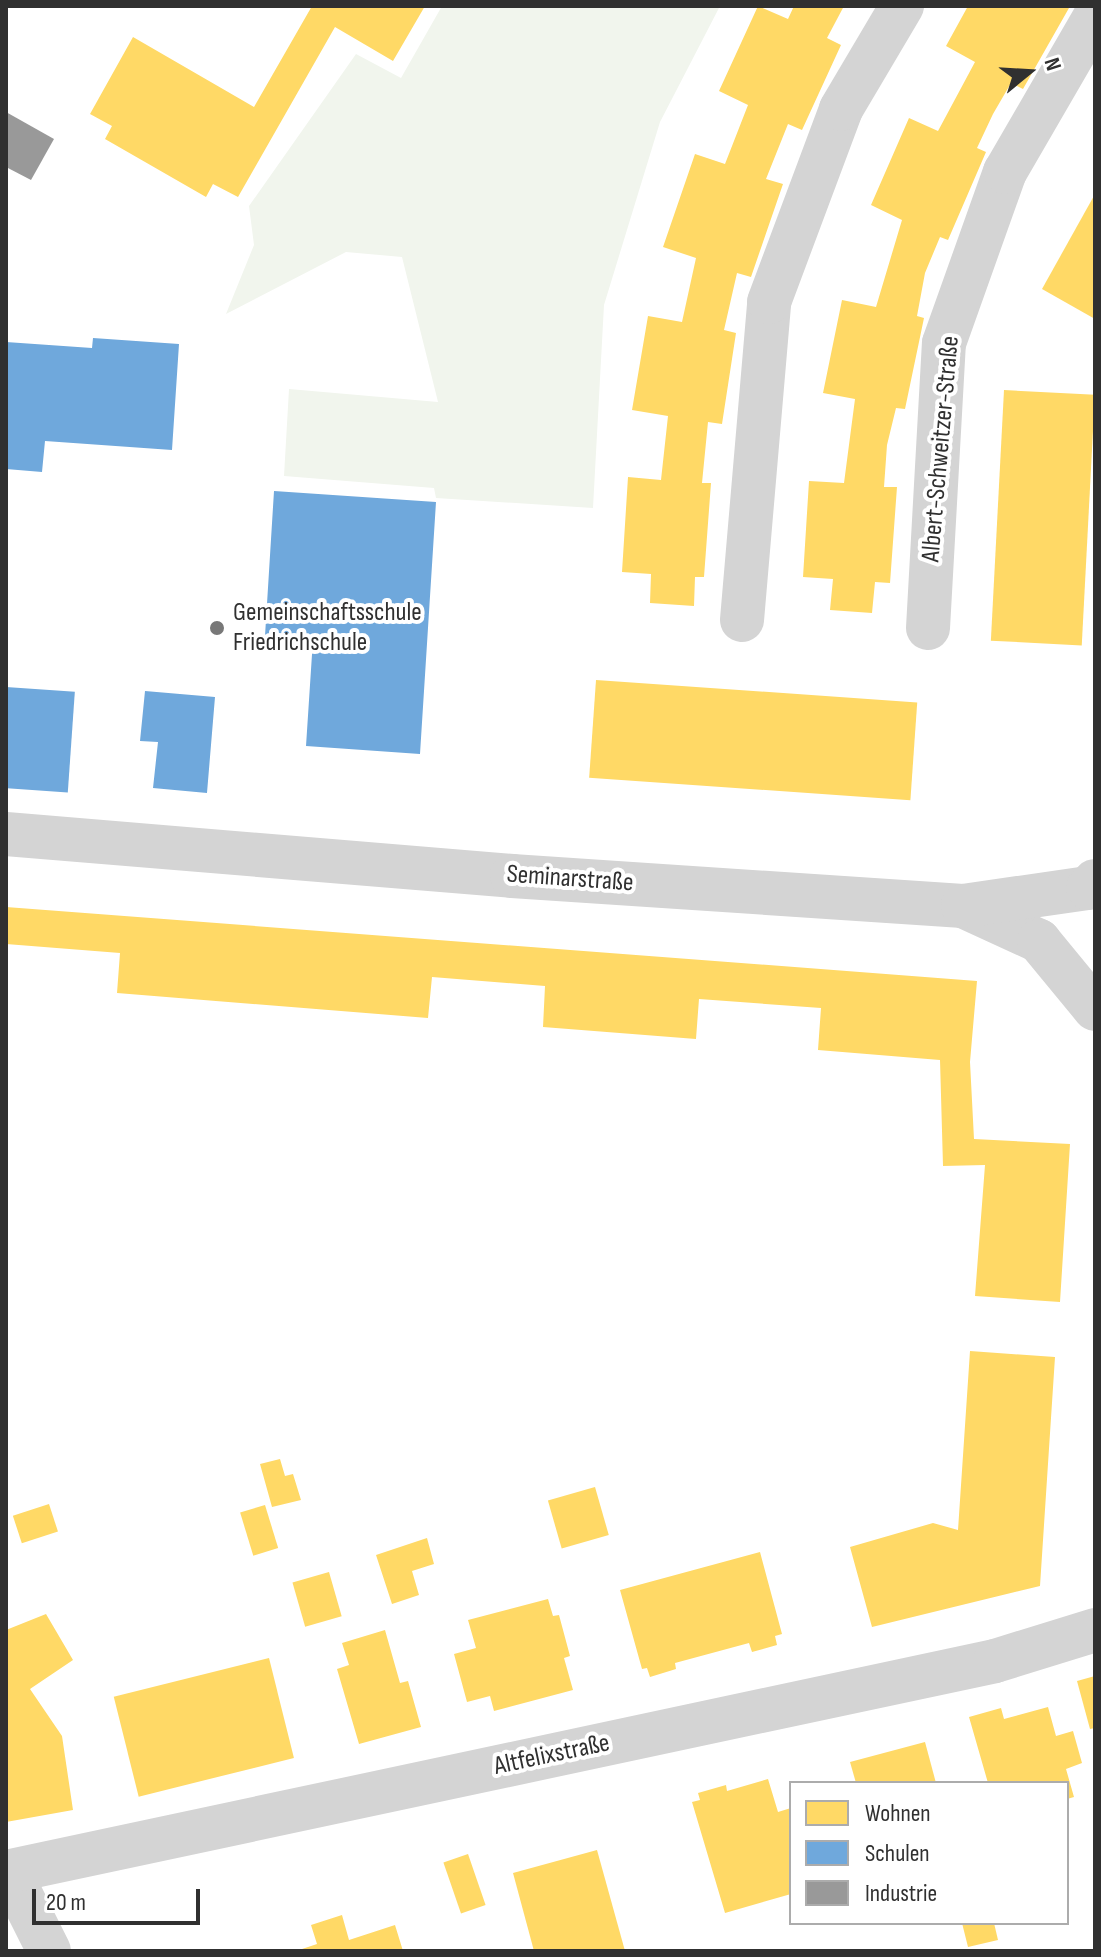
<!DOCTYPE html>
<meta charset="utf-8">
<style>
body{margin:0}
#map{position:relative;width:1101px;height:1957px;overflow:hidden;background:#fff;font-family:"Sofia Sans Condensed",sans-serif}
div>[style]{position:absolute}
.green>*{inset:0;background:#f1f5ed}
.homes>*{inset:0;background:#ffd966;transform-origin:0 0}
.schools>*{inset:0;background:#6fa8dc;transform-origin:0 0}
.industry>*{inset:0;background:#999}
.street>*{height:44px;margin:-22px;padding:0 22px;transform-origin:22px;border-radius:22px;background:#d4d4d4}
.dots>*{width:22px;height:22px;translate:-50% -50%;box-sizing:border-box;border:4px solid #fff;border-radius:50%}
span{translate:-50% -50%;white-space:nowrap;text-align:center;line-height:1.15;-webkit-text-stroke:8px #fff;paint-order:stroke}
.street-label{font-size:26px;color:#303030}
.poi-label{font-size:26px;color:#303030}
.left{translate:0 -50%;text-align:left}
.frame{position:absolute;inset:0;border:8px solid #303030;pointer-events:none}
.legend{position:absolute;left:789px;top:1781px;width:280px;height:144px;box-sizing:border-box;background:#fff;border:2px solid #acacac;margin:0;padding:10px 14px;list-style:none;font-size:24px;color:#303030}
.legend li{display:flex;align-items:center;gap:16px;height:40px}
.legend b{width:40px;border:2px solid #acacac}
.north{position:absolute;left:989px;top:32px;width:80px;height:80px;-webkit-text-stroke:6px #fff;paint-order:stroke;rotate:72deg;font-size:22px;font-weight:700;line-height:32px;text-align:center;color:#303030}
.north::after{content:'';display:block;margin:auto;width:28px;height:36px;background:#303030;clip-path:polygon(50% 0,100% 100%,50% 72%,0 100%)}
.scale{position:absolute;left:32px;top:1889px;width:168px;height:36px;box-sizing:border-box;border:4px solid #303030;border-top:0;padding-left:10px;font-size:24px;line-height:28px;white-space:nowrap;color:#303030;-webkit-text-stroke:6px #fff;paint-order:stroke}
</style>
<div id="map">
<div class="green">
<i style="clip-path:polygon(442px 6px,720px 6px,660px 122px,604px 305px,593px 508px,436px 498px,434px 488px,284px 476px,289px 389px,438px 402px,402px 257px,346px 252px,226px 314px,254px 245px,249px 206px,356px 54px,401px 78px)"></i>
</div>
<div class="homes">
<i style="clip-path:polygon(312px 6px,425px 6px,393px 61px,335px 27px,238px 197px,213px 184px,206px 197px,105px 139px,112px 126px,90px 114px,133px 37px,254px 107px)"></i>
<i style="clip-path:polygon(758px 6px,788px 19px,794px 6px,844px 6px,827px 38px,841px 45px,802px 130px,788px 124px,766px 179px,783px 184px,751px 277px,737px 273px,724px 330px,736px 333px,722px 424px,708px 422px,702px 483px,711px 483px,704px 577px,695px 577px,694px 606px,650px 603px,651px 574px,622px 572px,628px 477px,661px 480px,668px 416px,632px 410px,648px 316px,682px 322px,696px 258px,663px 247px,695px 154px,725px 164px,748px 105px,719px 91px)"></i>
<i style="clip-path:polygon(968px 6px,1069px 8px,1023px 89px,1011px 83px,993px 114px,977px 148px,986px 152px,948px 240px,940px 237px,925px 273px,917px 316px,924px 318px,905px 409px,896px 408px,887px 445px,884px 487px,897px 487px,890px 583px,875px 582px,872px 613px,830px 610px,833px 579px,803px 577px,809px 481px,844px 483px,855px 399px,823px 393px,842px 300px,876px 307px,902px 220px,871px 205px,909px 118px,938px 131px,975px 62px,946px 46px)"></i>
<i style="clip-path:polygon(1095px 194px,1095px 319px,1042px 289px)"></i>
<i style="left:1004px;top:390px;width:91px;height:251px;rotate:3deg"></i>
<i style="left:596px;top:680px;width:322px;height:98px;rotate:4deg"></i>
<i style="clip-path:polygon(6px 907px,977px 981px,970px 1062px,974px 1139px,1070px 1144px,1060px 1302px,975px 1296px,985px 1165px,943px 1166px,940px 1060px,818px 1050px,821px 1008px,699px 999px,696px 1039px,543px 1027px,545px 986px,432px 977px,428px 1018px,117px 993px,120px 953px,6px 944px)"></i>
<i style="clip-path:polygon(970px 1351px,1055px 1357px,1040px 1586px,872px 1627px,850px 1547px,933px 1523px,958px 1530px)"></i>
<i style="clip-path:polygon(280px 1459px,285px 1476px,293px 1474px,301px 1500px,272px 1507px,260px 1464px)"></i>
<i style="left:595px;top:1487px;width:50px;height:49px;rotate:74deg"></i>
<i style="left:49px;top:1504px;width:29px;height:38px;rotate:72deg"></i>
<i style="left:265px;top:1505px;width:45px;height:26px;rotate:73deg"></i>
<i style="clip-path:polygon(427px 1538px,434px 1564px,412px 1571px,419px 1595px,392px 1604px,376px 1555px)"></i>
<i style="clip-path:polygon(760px 1552px,782px 1634px,775px 1636px,777px 1645px,752px 1652px,749px 1643px,675px 1663px,676px 1669px,650px 1677px,647px 1668px,642px 1669px,620px 1590px)"></i>
<i style="left:329px;top:1572px;width:46px;height:38px;rotate:74deg"></i>
<i style="clip-path:polygon(548px 1599px,553px 1616px,559px 1615px,570px 1656px,564px 1658px,573px 1690px,494px 1711px,490px 1696px,467px 1702px,454px 1654px,476px 1648px,468px 1620px)"></i>
<i style="clip-path:polygon(46px 1614px,73px 1660px,30px 1689px,62px 1736px,73px 1810px,6px 1822px,6px 1630px)"></i>
<i style="clip-path:polygon(385px 1630px,400px 1683px,408px 1681px,421px 1727px,359px 1744px,337px 1669px,349px 1665px,342px 1643px)"></i>
<i style="left:269px;top:1658px;width:103px;height:160px;rotate:76deg"></i>
<i style="clip-path:polygon(1095px 1676px,1095px 1728px,1090px 1729px,1077px 1681px)"></i>
<i style="clip-path:polygon(1048px 1707px,1056px 1736px,1073px 1731px,1082px 1763px,1066px 1769px,1074px 1797px,1067px 1799px,1067px 1783px,988px 1783px,969px 1717px,1001px 1708px,1004px 1719px)"></i>
<i style="clip-path:polygon(925px 1742px,936px 1783px,856px 1783px,850px 1762px)"></i>
<i style="clip-path:polygon(768px 1779px,778px 1812px,791px 1808px,791px 1894px,725px 1913px,692px 1802px,700px 1800px,698px 1793px,726px 1785px,727px 1791px)"></i>
<i style="clip-path:polygon(597px 1850px,625px 1951px,534px 1951px,513px 1873px)"></i>
<i style="left:468px;top:1854px;width:54px;height:26px;rotate:71deg"></i>
<i style="clip-path:polygon(342px 1915px,349px 1940px,395px 1925px,403px 1951px,296px 1951px,317px 1944px,311px 1925px)"></i>
<i style="clip-path:polygon(962px 1923px,994px 1923px,998px 1940px,968px 1947px)"></i>
</div>
<div class="schools">
<i style="clip-path:polygon(93px 338px,179px 344px,172px 450px,45px 441px,42px 472px,6px 469px,6px 342px,92px 348px)"></i>
<i style="clip-path:polygon(274px 491px,436px 502px,420px 754px,306px 746px,313px 639px,265px 636px)"></i>
<i style="left:6px;top:687px;width:69px;height:101px;rotate:4deg"></i>
<i style="clip-path:polygon(145px 691px,215px 697px,207px 793px,153px 788px,158px 742px,140px 741px)"></i>
</div>
<div class="industry">
<i style="clip-path:polygon(6px 112px,54px 139px,31px 180px,6px 167px)"></i>
</div>
<div class="street">
<i style="left:742px;top:620px;width:319px;rotate:-85.1deg"></i>
<i style="left:769px;top:302px;width:206px;rotate:-69.5deg"></i>
<i style="left:841px;top:109px;width:120px;rotate:-59.4deg"></i>
<i style="left:928px;top:628px;width:285px;rotate:-86.8deg"></i>
<i style="left:944px;top:343px;width:182px;rotate:-70.4deg"></i>
<i style="left:1005px;top:172px;width:179px;rotate:-59.9deg"></i>
<i style="left:6px;top:834px;width:508px;rotate:4.74deg"></i>
<i style="left:512px;top:876px;width:452px;rotate:3.8deg"></i>
<i style="left:963px;top:906px;width:84px;rotate:24.7deg"></i>
<i style="left:1039px;top:941px;width:88px;rotate:50.5deg"></i>
<i style="left:963px;top:906px;width:126px;rotate:-8.2deg"></i>
<i style="left:1088px;top:888px;width:10px;rotate:-45deg"></i>
<i style="left:9px;top:1871px;width:89px;rotate:63.4deg"></i>
<i style="left:6px;top:1872px;width:1011px;rotate:-12.04deg"></i>
<i style="left:995px;top:1661px;width:105px;rotate:-17.2deg"></i>
</div>
<div class="dots">
<i style="left:217px;top:628px;background:#787878"></i>
</div>
<div class="street-label">
<span style="left:941px;top:449px;rotate:-85deg">Albert-Schweitzer-Straße</span>
<span style="left:570px;top:879px;rotate:4deg">Seminarstraße</span>
<span style="left:552px;top:1755px;rotate:-12deg">Altfelixstraße</span>
</div>
<div class="poi-label">
<span class="left" style="left:233px;top:628px">Gemeinschaftsschule<br>Friedrichschule</span>
</div>
<div class="frame"></div>
<ul class="legend">
<li><b style="height:22px;background:#ffd966"></b>Wohnen</li>
<li><b style="height:22px;background:#6fa8dc"></b>Schulen</li>
<li><b style="height:22px;background:#999"></b>Industrie</li>
</ul>
<div class="north">N</div>
<div class="scale">20 m</div>
</div>
